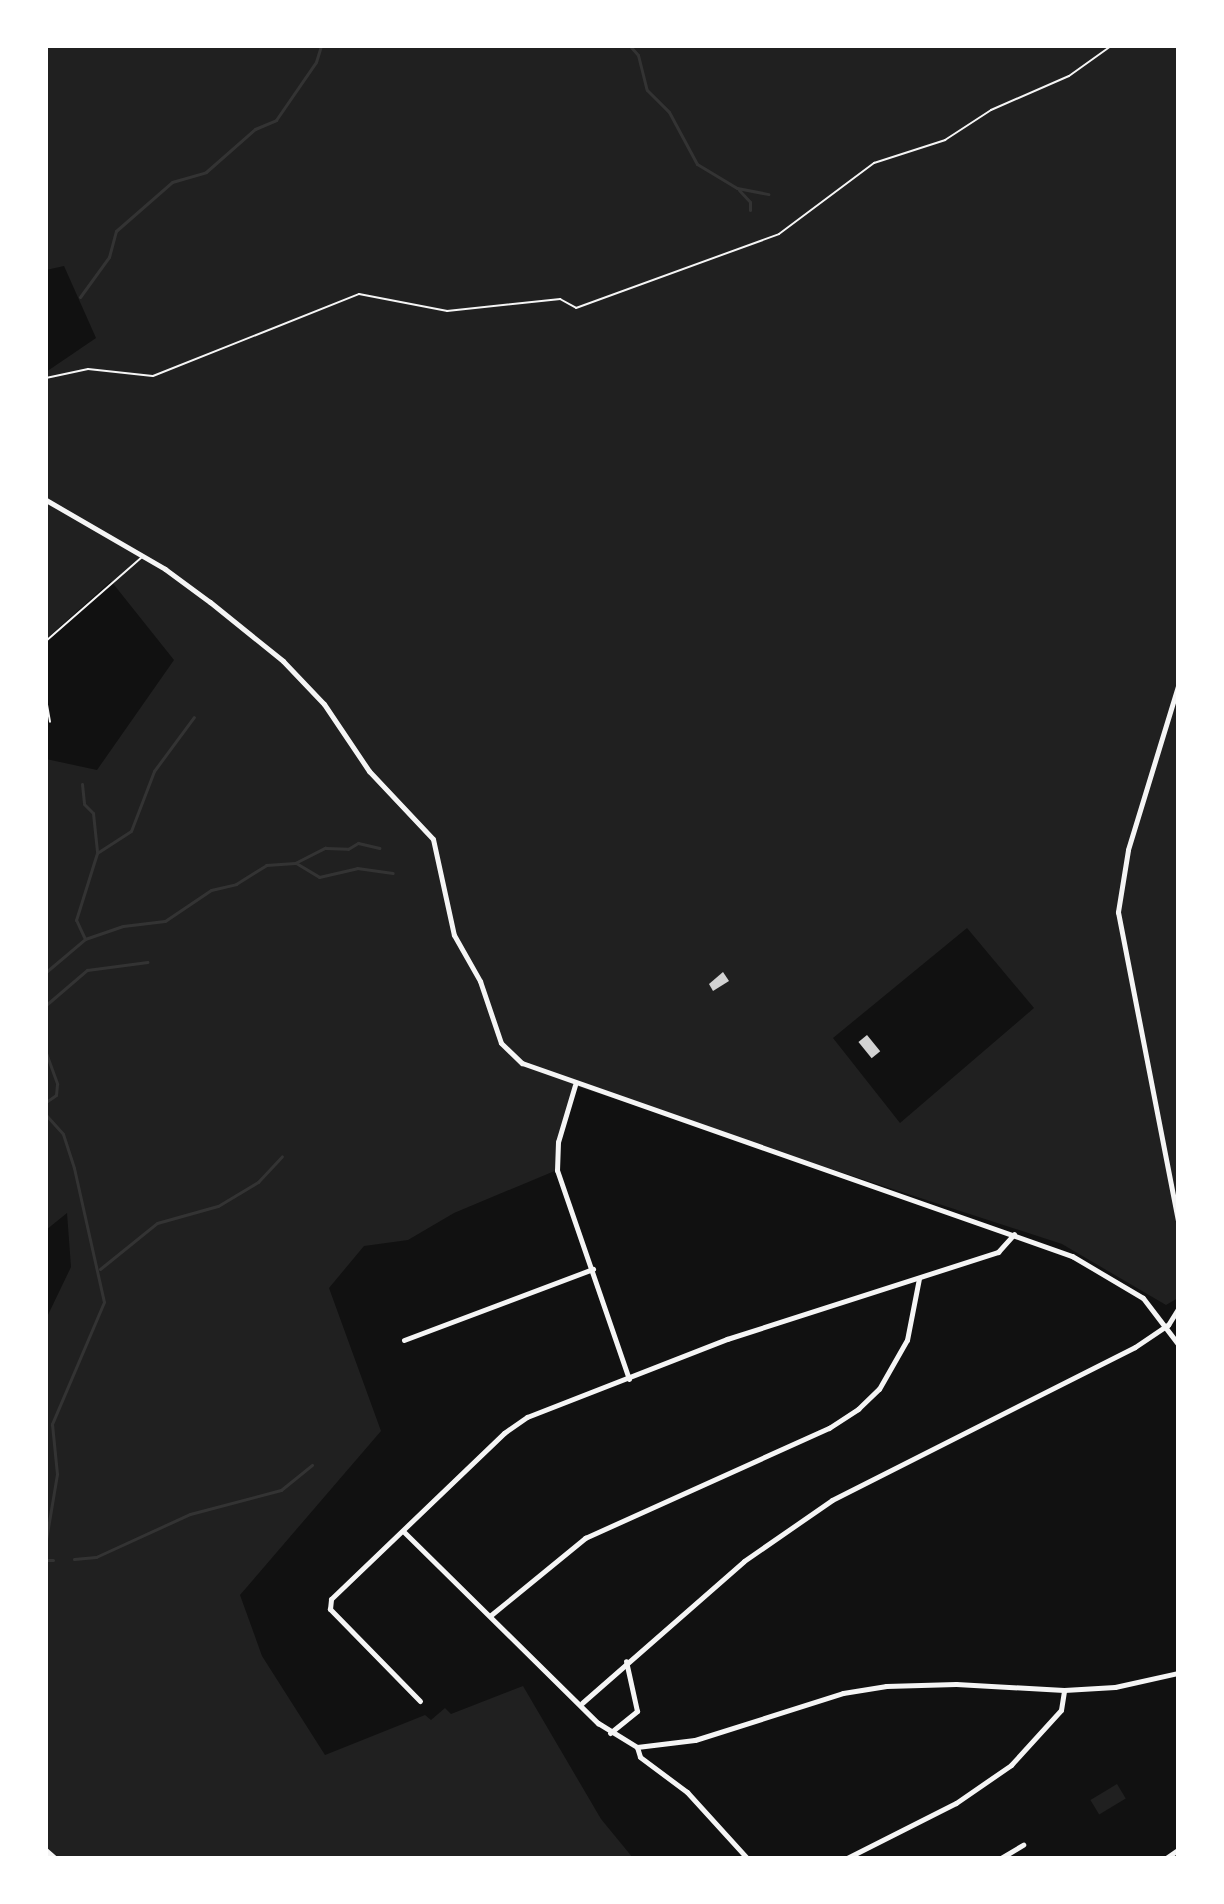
<!DOCTYPE html>
<style>
body{margin:0}
#map{position:relative;width:1224px;height:1904px;overflow:hidden;background:#111;font-family:Jost,sans-serif}
div>[style]{position:absolute}
.green>*{inset:0;background:#202020;transform-origin:0 0}
.stream>*{height:3px;margin:-1.5px;padding:0 1.5px;transform-origin:1.5px;border-radius:1.5px;background:#333}
.building>*{inset:0;background:#d3d3d3;transform-origin:0 0}
.path>*{height:2px;margin:-1px;padding:0 1px;transform-origin:1px;border-radius:1px;background:#f5f5f5}
.service>*{height:2px;margin:-1px;padding:0 1px;transform-origin:1px;border-radius:1px;background:#f5f5f5}
.minor>*{height:5px;margin:-2.5px;padding:0 2.5px;transform-origin:2.5px;border-radius:2.5px;background:#f5f5f5}
.secondary>*{height:6px;margin:-3px;padding:0 3px;transform-origin:3px;border-radius:3px;background:#f5f5f5}
span{translate:-50% -50%;white-space:nowrap;text-align:center;line-height:1.15;-webkit-text-stroke:6px #fff;paint-order:stroke}
.frame{position:absolute;inset:0;border:48px solid #fff;pointer-events:none}
</style>
<div id="map">
<div class="green">
<i style="clip-path:polygon(evenodd,46px 46px,1178px 46px,1178px 1298px,1166px 1305px,1062px 1244px,576px 1086px,558px 1142px,557px 1170px,454px 1213px,408px 1240px,364px 1246px,329px 1288px,381px 1431px,240px 1595px,262px 1656px,325px 1755px,425px 1715px,431px 1720px,445px 1708px,451px 1714px,523px 1686px,601px 1819px,633px 1858px,46px 1858px,46px 1319px,71px 1267px,67px 1213px,46px 1230px,46px 759px,97px 770px,174px 660px,111px 581px,46px 639px,46px 372px,96px 338px,64px 266px,46px 270px,46px 46px,967px 928px,1034px 1008px,900px 1123px,833px 1038px,967px 928px)"></i>
<i style="left:1117px;top:1784px;width:17px;height:31px;rotate:59deg"></i>
</div>
<div class="stream">
<i style="left:630px;top:46px;width:12px;rotate:48deg"></i>
<i style="left:638px;top:55px;width:36px;rotate:76deg"></i>
<i style="left:647px;top:90px;width:31px;rotate:45deg"></i>
<i style="left:669px;top:112px;width:59px;rotate:61.7deg"></i>
<i style="left:697px;top:164px;width:47px;rotate:31deg"></i>
<i style="left:737px;top:188px;width:32px;rotate:11deg"></i>
<i style="left:739px;top:190px;width:16px;rotate:47deg"></i>
<i style="left:750px;top:202px;width:8px;rotate:90deg"></i>
<i style="left:80px;top:297px;width:49px;rotate:-54.1deg"></i>
<i style="left:109px;top:257px;width:27px;rotate:-75deg"></i>
<i style="left:116px;top:231px;width:74px;rotate:-41.2deg"></i>
<i style="left:172px;top:182px;width:35px;rotate:-16deg"></i>
<i style="left:206px;top:172px;width:65px;rotate:-41.3deg"></i>
<i style="left:255px;top:129px;width:23px;rotate:-23deg"></i>
<i style="left:276px;top:120px;width:70px;rotate:-55.4deg"></i>
<i style="left:316px;top:62px;width:17px;rotate:-73deg"></i>
<i style="left:82px;top:784px;width:20px;rotate:84deg"></i>
<i style="left:84px;top:804px;width:13px;rotate:45deg"></i>
<i style="left:93px;top:813px;width:39px;rotate:84deg"></i>
<i style="left:296px;top:863px;width:27px;rotate:31deg"></i>
<i style="left:319px;top:877px;width:39px;rotate:-13deg"></i>
<i style="left:357px;top:868px;width:36px;rotate:8deg"></i>
<i style="left:85px;top:939px;width:40px;rotate:-18.9deg"></i>
<i style="left:123px;top:926px;width:42px;rotate:-6.8deg"></i>
<i style="left:165px;top:921px;width:55px;rotate:-34deg"></i>
<i style="left:211px;top:890px;width:26px;rotate:-13deg"></i>
<i style="left:236px;top:884px;width:36px;rotate:-32deg"></i>
<i style="left:266px;top:865px;width:29px;rotate:-4deg"></i>
<i style="left:295px;top:863px;width:34px;rotate:-27deg"></i>
<i style="left:325px;top:848px;width:23px;rotate:2deg"></i>
<i style="left:348px;top:849px;width:12px;rotate:-31deg"></i>
<i style="left:358px;top:843px;width:22px;rotate:13deg"></i>
<i style="left:46px;top:972px;width:51px;rotate:-40.2deg"></i>
<i style="left:85px;top:939px;width:21px;rotate:-115deg"></i>
<i style="left:76px;top:920px;width:70px;rotate:-72.6deg"></i>
<i style="left:97px;top:853px;width:40px;rotate:-32.9deg"></i>
<i style="left:131px;top:831px;width:64px;rotate:-69deg"></i>
<i style="left:154px;top:771px;width:67px;rotate:-53.5deg"></i>
<i style="left:46px;top:1005px;width:54px;rotate:-40.5deg"></i>
<i style="left:87px;top:970px;width:61px;rotate:-7.6deg"></i>
<i style="left:46px;top:1053px;width:33px;rotate:70deg"></i>
<i style="left:57px;top:1084px;width:11px;rotate:95deg"></i>
<i style="left:56px;top:1095px;width:12px;rotate:145deg"></i>
<i style="left:46px;top:1115px;width:25px;rotate:48deg"></i>
<i style="left:63px;top:1134px;width:36px;rotate:72deg"></i>
<i style="left:74px;top:1168px;width:137px;rotate:77.4deg"></i>
<i style="left:104px;top:1302px;width:133px;rotate:113.1deg"></i>
<i style="left:52px;top:1424px;width:50px;rotate:84.3deg"></i>
<i style="left:57px;top:1474px;width:67px;rotate:99.5deg"></i>
<i style="left:100px;top:1269px;width:73px;rotate:-38.9deg"></i>
<i style="left:157px;top:1223px;width:63px;rotate:-15.6deg"></i>
<i style="left:218px;top:1206px;width:47px;rotate:-31deg"></i>
<i style="left:258px;top:1182px;width:35px;rotate:-47deg"></i>
<i style="left:74px;top:1559px;width:22px;rotate:-5deg"></i>
<i style="left:96px;top:1557px;width:103px;rotate:-24.6deg"></i>
<i style="left:190px;top:1514px;width:94px;rotate:-14.8deg"></i>
<i style="left:281px;top:1490px;width:40px;rotate:-39deg"></i>
<i style="left:46px;top:1560px;width:7px"></i>
</div>
<div class="building">
<i style="clip-path:polygon(723px 972px,729px 981px,713px 991px,709px 984px)"></i>
<i style="left:867px;top:1035px;width:21px;height:11px;rotate:51deg"></i>
</div>
<div class="path">
<i style="left:46px;top:378px;width:43px;rotate:-12.1deg"></i>
<i style="left:88px;top:369px;width:65px;rotate:6.1deg"></i>
<i style="left:153px;top:376px;width:222px;rotate:-21.7deg"></i>
<i style="left:359px;top:294px;width:90px;rotate:10.9deg"></i>
<i style="left:447px;top:311px;width:114px;rotate:-6.1deg"></i>
<i style="left:560px;top:299px;width:18px;rotate:29deg"></i>
<i style="left:576px;top:308px;width:216px;rotate:-20deg"></i>
<i style="left:779px;top:234px;width:119px;rotate:-36.8deg"></i>
<i style="left:874px;top:163px;width:75px;rotate:-17.9deg"></i>
<i style="left:945px;top:140px;width:55px;rotate:-33.1deg"></i>
<i style="left:991px;top:110px;width:85px;rotate:-23.6deg"></i>
<i style="left:1069px;top:76px;width:52px;rotate:-35.5deg"></i>
</div>
<div class="service">
<i style="left:46px;top:641px;width:128px;rotate:-41.2deg"></i>
<i style="left:46px;top:699px;width:23px;rotate:80deg"></i>
</div>
<div class="minor">
<i style="left:46px;top:500px;width:138px;rotate:30.1deg"></i>
<i style="left:165px;top:569px;width:56px;rotate:36.3deg"></i>
<i style="left:210px;top:602px;width:94px;rotate:38.9deg"></i>
<i style="left:283px;top:661px;width:59px;rotate:46.4deg"></i>
<i style="left:324px;top:704px;width:81px;rotate:56.1deg"></i>
<i style="left:369px;top:771px;width:93px;rotate:46.7deg"></i>
<i style="left:433px;top:839px;width:98px;rotate:77.7deg"></i>
<i style="left:454px;top:935px;width:53px;rotate:60.5deg"></i>
<i style="left:480px;top:981px;width:65px;rotate:71.3deg"></i>
<i style="left:501px;top:1043px;width:29px;rotate:44deg"></i>
<i style="left:522px;top:1063px;width:583px;rotate:19.34deg"></i>
<i style="left:1072px;top:1256px;width:82px;rotate:30.6deg"></i>
<i style="left:1143px;top:1298px;width:58px;rotate:52.7deg"></i>
<i style="left:1178px;top:686px;width:171px;rotate:107deg"></i>
<i style="left:1128px;top:850px;width:63px;rotate:99.2deg"></i>
<i style="left:1118px;top:912px;width:315px;rotate:79deg"></i>
<i style="left:575px;top:1085px;width:59px;rotate:106.6deg"></i>
<i style="left:558px;top:1142px;width:28px;rotate:92deg"></i>
<i style="left:557px;top:1170px;width:221px;rotate:71deg"></i>
<i style="left:404px;top:1340px;width:202px;rotate:-20.6deg"></i>
<i style="left:403px;top:1531px;width:274px;rotate:44.6deg"></i>
<i style="left:598px;top:1723px;width:46px;rotate:31.6deg"></i>
<i style="left:637px;top:1747px;width:10px;rotate:73deg"></i>
<i style="left:640px;top:1757px;width:59px;rotate:36.7deg"></i>
<i style="left:687px;top:1792px;width:89px;rotate:47.7deg"></i>
<i style="left:491px;top:1615px;width:122px;rotate:-39.3deg"></i>
<i style="left:585px;top:1538px;width:268px;rotate:-24.3deg"></i>
<i style="left:829px;top:1428px;width:35px;rotate:-33deg"></i>
<i style="left:858px;top:1409px;width:29px;rotate:-44deg"></i>
<i style="left:879px;top:1389px;width:56px;rotate:-60.3deg"></i>
<i style="left:907px;top:1340px;width:63px;rotate:-79deg"></i>
<i style="left:420px;top:1701px;width:129px;rotate:-134.4deg"></i>
<i style="left:330px;top:1609px;width:10px;rotate:-84deg"></i>
<i style="left:331px;top:1599px;width:240px;rotate:-43.8deg"></i>
<i style="left:504px;top:1433px;width:28px;rotate:-35deg"></i>
<i style="left:527px;top:1417px;width:215px;rotate:-21.3deg"></i>
<i style="left:727px;top:1339px;width:285px;rotate:-17.8deg"></i>
<i style="left:998px;top:1252px;width:24px;rotate:-48deg"></i>
<i style="left:582px;top:1703px;width:215px;rotate:-41.2deg"></i>
<i style="left:744px;top:1561px;width:107px;rotate:-34.7deg"></i>
<i style="left:832px;top:1500px;width:339px;rotate:-26.8deg"></i>
<i style="left:1135px;top:1347px;width:40px;rotate:-34deg"></i>
<i style="left:1168px;top:1325px;width:19px;rotate:-58deg"></i>
<i style="left:610px;top:1733px;width:35px;rotate:-39deg"></i>
<i style="left:637px;top:1711px;width:51px;rotate:-102.4deg"></i>
<i style="left:637px;top:1747px;width:58px;rotate:-6.9deg"></i>
<i style="left:695px;top:1740px;width:155px;rotate:-17.6deg"></i>
<i style="left:843px;top:1693px;width:44px;rotate:-9.2deg"></i>
<i style="left:886px;top:1686px;width:70px;rotate:-1.6deg"></i>
<i style="left:956px;top:1684px;width:108px;rotate:3.2deg"></i>
<i style="left:1064px;top:1690px;width:51px;rotate:-3.4deg"></i>
<i style="left:1115px;top:1687px;width:65px;rotate:-12.5deg"></i>
<i style="left:847px;top:1858px;width:122px;rotate:-26.8deg"></i>
<i style="left:956px;top:1803px;width:67px;rotate:-34.6deg"></i>
<i style="left:1011px;top:1765px;width:74px;rotate:-47.7deg"></i>
<i style="left:1061px;top:1710px;width:20px;rotate:-81deg"></i>
<i style="left:1001px;top:1858px;width:26px;rotate:-31deg"></i>
<i style="left:1166px;top:1858px;width:14px;rotate:-34deg"></i>
</div>
<div class="secondary">
<i style="left:46px;top:1851px;width:11px;rotate:41deg"></i>
</div>
<div class="frame"></div>
</div>
